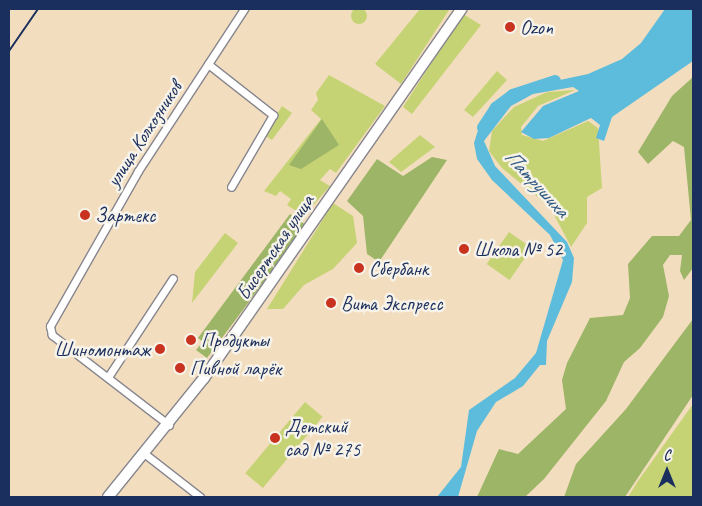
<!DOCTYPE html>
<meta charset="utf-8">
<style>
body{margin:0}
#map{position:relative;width:702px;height:506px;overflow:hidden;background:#f3ddbf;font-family:Caveat,sans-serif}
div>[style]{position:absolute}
.green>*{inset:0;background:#c6d375;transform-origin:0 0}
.round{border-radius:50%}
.forest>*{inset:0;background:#9cb566}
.water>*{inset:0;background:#5dbcdb}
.river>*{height:11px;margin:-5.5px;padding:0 5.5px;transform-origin:5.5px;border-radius:5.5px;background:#5dbcdb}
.roads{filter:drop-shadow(1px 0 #87868e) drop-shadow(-1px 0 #87868e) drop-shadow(0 1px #87868e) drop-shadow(0 -1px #87868e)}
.street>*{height:7px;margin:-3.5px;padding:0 3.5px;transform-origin:3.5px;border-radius:3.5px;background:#fff}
.secondary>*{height:10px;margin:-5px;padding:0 5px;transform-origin:5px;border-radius:5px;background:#fff}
.rail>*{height:2px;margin:-1px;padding:0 1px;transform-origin:1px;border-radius:1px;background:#1b2f5e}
.dots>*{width:14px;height:14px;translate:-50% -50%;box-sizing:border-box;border:2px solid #f7f3e8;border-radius:50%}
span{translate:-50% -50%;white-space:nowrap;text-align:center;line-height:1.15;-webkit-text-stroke:5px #f7f3e8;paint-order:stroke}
.poi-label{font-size:20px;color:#1b2f5e}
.left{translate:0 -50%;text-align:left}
.right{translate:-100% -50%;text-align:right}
.street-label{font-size:20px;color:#1b2f5e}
.water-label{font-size:21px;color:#2f5984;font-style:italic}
.frame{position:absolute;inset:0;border:10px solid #1b2f5e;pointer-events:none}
.north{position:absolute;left:642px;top:446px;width:50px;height:50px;-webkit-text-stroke:4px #f7f3e8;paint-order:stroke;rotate:0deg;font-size:14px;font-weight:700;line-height:20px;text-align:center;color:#1b2f5e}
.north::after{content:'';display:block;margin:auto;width:18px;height:22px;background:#1b2f5e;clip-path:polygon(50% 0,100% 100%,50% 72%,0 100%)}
</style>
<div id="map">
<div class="green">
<i class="round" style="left:351px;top:8px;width:16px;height:16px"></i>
<i style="clip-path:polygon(420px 9px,449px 10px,401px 84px,375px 64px)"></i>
<i style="clip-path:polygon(463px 14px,481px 25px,412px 114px,403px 107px)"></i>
<i style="clip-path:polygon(497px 71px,507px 80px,473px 117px,464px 110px)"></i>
<i style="clip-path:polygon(329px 75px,385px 106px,336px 173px,330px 169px,320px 180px,330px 186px,304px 216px,287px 205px,291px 199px,280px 191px,276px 196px,264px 191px,321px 119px,311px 110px,318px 100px,316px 93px)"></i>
<i style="clip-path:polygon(575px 90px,538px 106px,521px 127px,522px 135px,543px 141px,588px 121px,598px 128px,602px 188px,587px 197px,587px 223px,571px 247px,550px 207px,502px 168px,489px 151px,492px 131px,514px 107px,547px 92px)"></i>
<i style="clip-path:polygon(282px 106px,292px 113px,272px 140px,264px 135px)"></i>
<i style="clip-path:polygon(420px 135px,435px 147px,401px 172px,389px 162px)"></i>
<i style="clip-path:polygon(333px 203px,353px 216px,357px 243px,333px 269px,304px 285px,283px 309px,267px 309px)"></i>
<i style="left:509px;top:232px;width:28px;height:39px;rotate:35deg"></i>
<i style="clip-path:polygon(225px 233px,238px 243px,192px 303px,195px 272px)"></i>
<i style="left:305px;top:402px;width:23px;height:93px;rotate:40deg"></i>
<i style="clip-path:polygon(693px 404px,693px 497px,628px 497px,638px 481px)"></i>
</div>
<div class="forest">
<i style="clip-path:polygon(693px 77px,693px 268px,684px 280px,680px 271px,682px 255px,670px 255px,663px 265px,669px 296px,663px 317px,640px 348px,624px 362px,606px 401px,544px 479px,525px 497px,477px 497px,499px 449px,518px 454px,566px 409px,562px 380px,567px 363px,590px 318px,623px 315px,630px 298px,628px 264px,652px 236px,679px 236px,691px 220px,684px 147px,673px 141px,648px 164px,638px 152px,672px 96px)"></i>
<i style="clip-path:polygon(322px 119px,339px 145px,301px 169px,289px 165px)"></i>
<i style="clip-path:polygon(432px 157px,447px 160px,379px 262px,367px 254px,363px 216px,347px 201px,377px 159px,403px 176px)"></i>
<i style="clip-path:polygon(290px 214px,306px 225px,207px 358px,196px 350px,203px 342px,198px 338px)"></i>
<i style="clip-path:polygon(693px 319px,693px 395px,625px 497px,564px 497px,576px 464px,626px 409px)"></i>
</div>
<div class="water">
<i style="clip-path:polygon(665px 9px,693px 9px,693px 61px,612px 117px,604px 141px,596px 138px,600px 125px,591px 118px,549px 138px,534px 139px,521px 132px,543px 106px,579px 91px,573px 87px,533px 94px,511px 106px,484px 141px,495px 166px,567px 242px,574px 258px,572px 282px,547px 341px,546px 365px,540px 365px,523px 386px,496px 402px,477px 431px,458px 497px,437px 497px,461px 467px,469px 410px,515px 378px,536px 353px,563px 260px,550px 235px,492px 180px,477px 159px,474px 143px,479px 127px,499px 104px,527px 87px,588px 74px,622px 59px,641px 43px)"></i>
</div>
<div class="river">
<i style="left:482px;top:127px;width:24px;rotate:-57deg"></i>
<i style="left:495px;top:107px;width:21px;rotate:-37deg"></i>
<i style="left:512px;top:94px;width:45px;rotate:-18deg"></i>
</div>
<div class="roads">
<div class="street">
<i style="left:208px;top:64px;width:83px;rotate:38.1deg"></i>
<i style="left:273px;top:115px;width:83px;rotate:120.3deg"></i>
<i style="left:108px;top:377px;width:118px;rotate:-56.7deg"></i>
<i style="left:169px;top:425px;width:148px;rotate:-142.4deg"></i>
<i style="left:52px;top:335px;width:9px;rotate:-103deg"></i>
<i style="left:50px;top:326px;width:178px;rotate:-60.4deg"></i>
<i style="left:138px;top:171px;width:194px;rotate:-56.8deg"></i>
<i style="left:145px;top:454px;width:70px;rotate:38deg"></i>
</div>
<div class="secondary">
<i style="left:108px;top:497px;width:153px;rotate:-51.1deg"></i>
<i style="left:204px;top:378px;width:450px;rotate:-55.1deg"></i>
</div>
</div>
<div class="rail">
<i style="left:9px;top:51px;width:51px;rotate:-55.4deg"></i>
</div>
<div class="dots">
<i style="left:510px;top:27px;background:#c8321e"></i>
<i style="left:85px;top:215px;background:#c8321e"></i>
<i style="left:464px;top:249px;background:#c8321e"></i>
<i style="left:359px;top:268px;background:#c8321e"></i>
<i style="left:331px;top:303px;background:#c8321e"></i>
<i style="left:191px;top:340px;background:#c8321e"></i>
<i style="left:160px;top:349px;background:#c8321e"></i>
<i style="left:180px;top:368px;background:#c8321e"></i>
<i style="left:275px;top:438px;background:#c8321e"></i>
</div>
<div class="poi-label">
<span class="left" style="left:520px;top:27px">Ozon</span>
<span class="left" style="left:95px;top:215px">Зартекс</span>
<span class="left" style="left:474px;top:249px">Школа № 52</span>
<span class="left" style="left:369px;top:268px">Сбербанк</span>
<span class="left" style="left:341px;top:303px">Вита Экспресс</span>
<span class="left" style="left:201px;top:340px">Продукты</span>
<span class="right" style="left:150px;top:349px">Шиномонтаж</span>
<span class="left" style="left:190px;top:368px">Пивной ларёк</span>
<span class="left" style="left:285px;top:438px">Детский<br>сад № 275</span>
</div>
<div class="street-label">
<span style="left:144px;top:134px;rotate:-57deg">улица Колхозников</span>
<span style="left:275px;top:247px;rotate:-56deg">Бисертская улица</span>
</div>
<div class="water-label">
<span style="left:537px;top:183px;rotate:47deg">Патрушиха</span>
</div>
<div class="frame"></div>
<div class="north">С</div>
</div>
